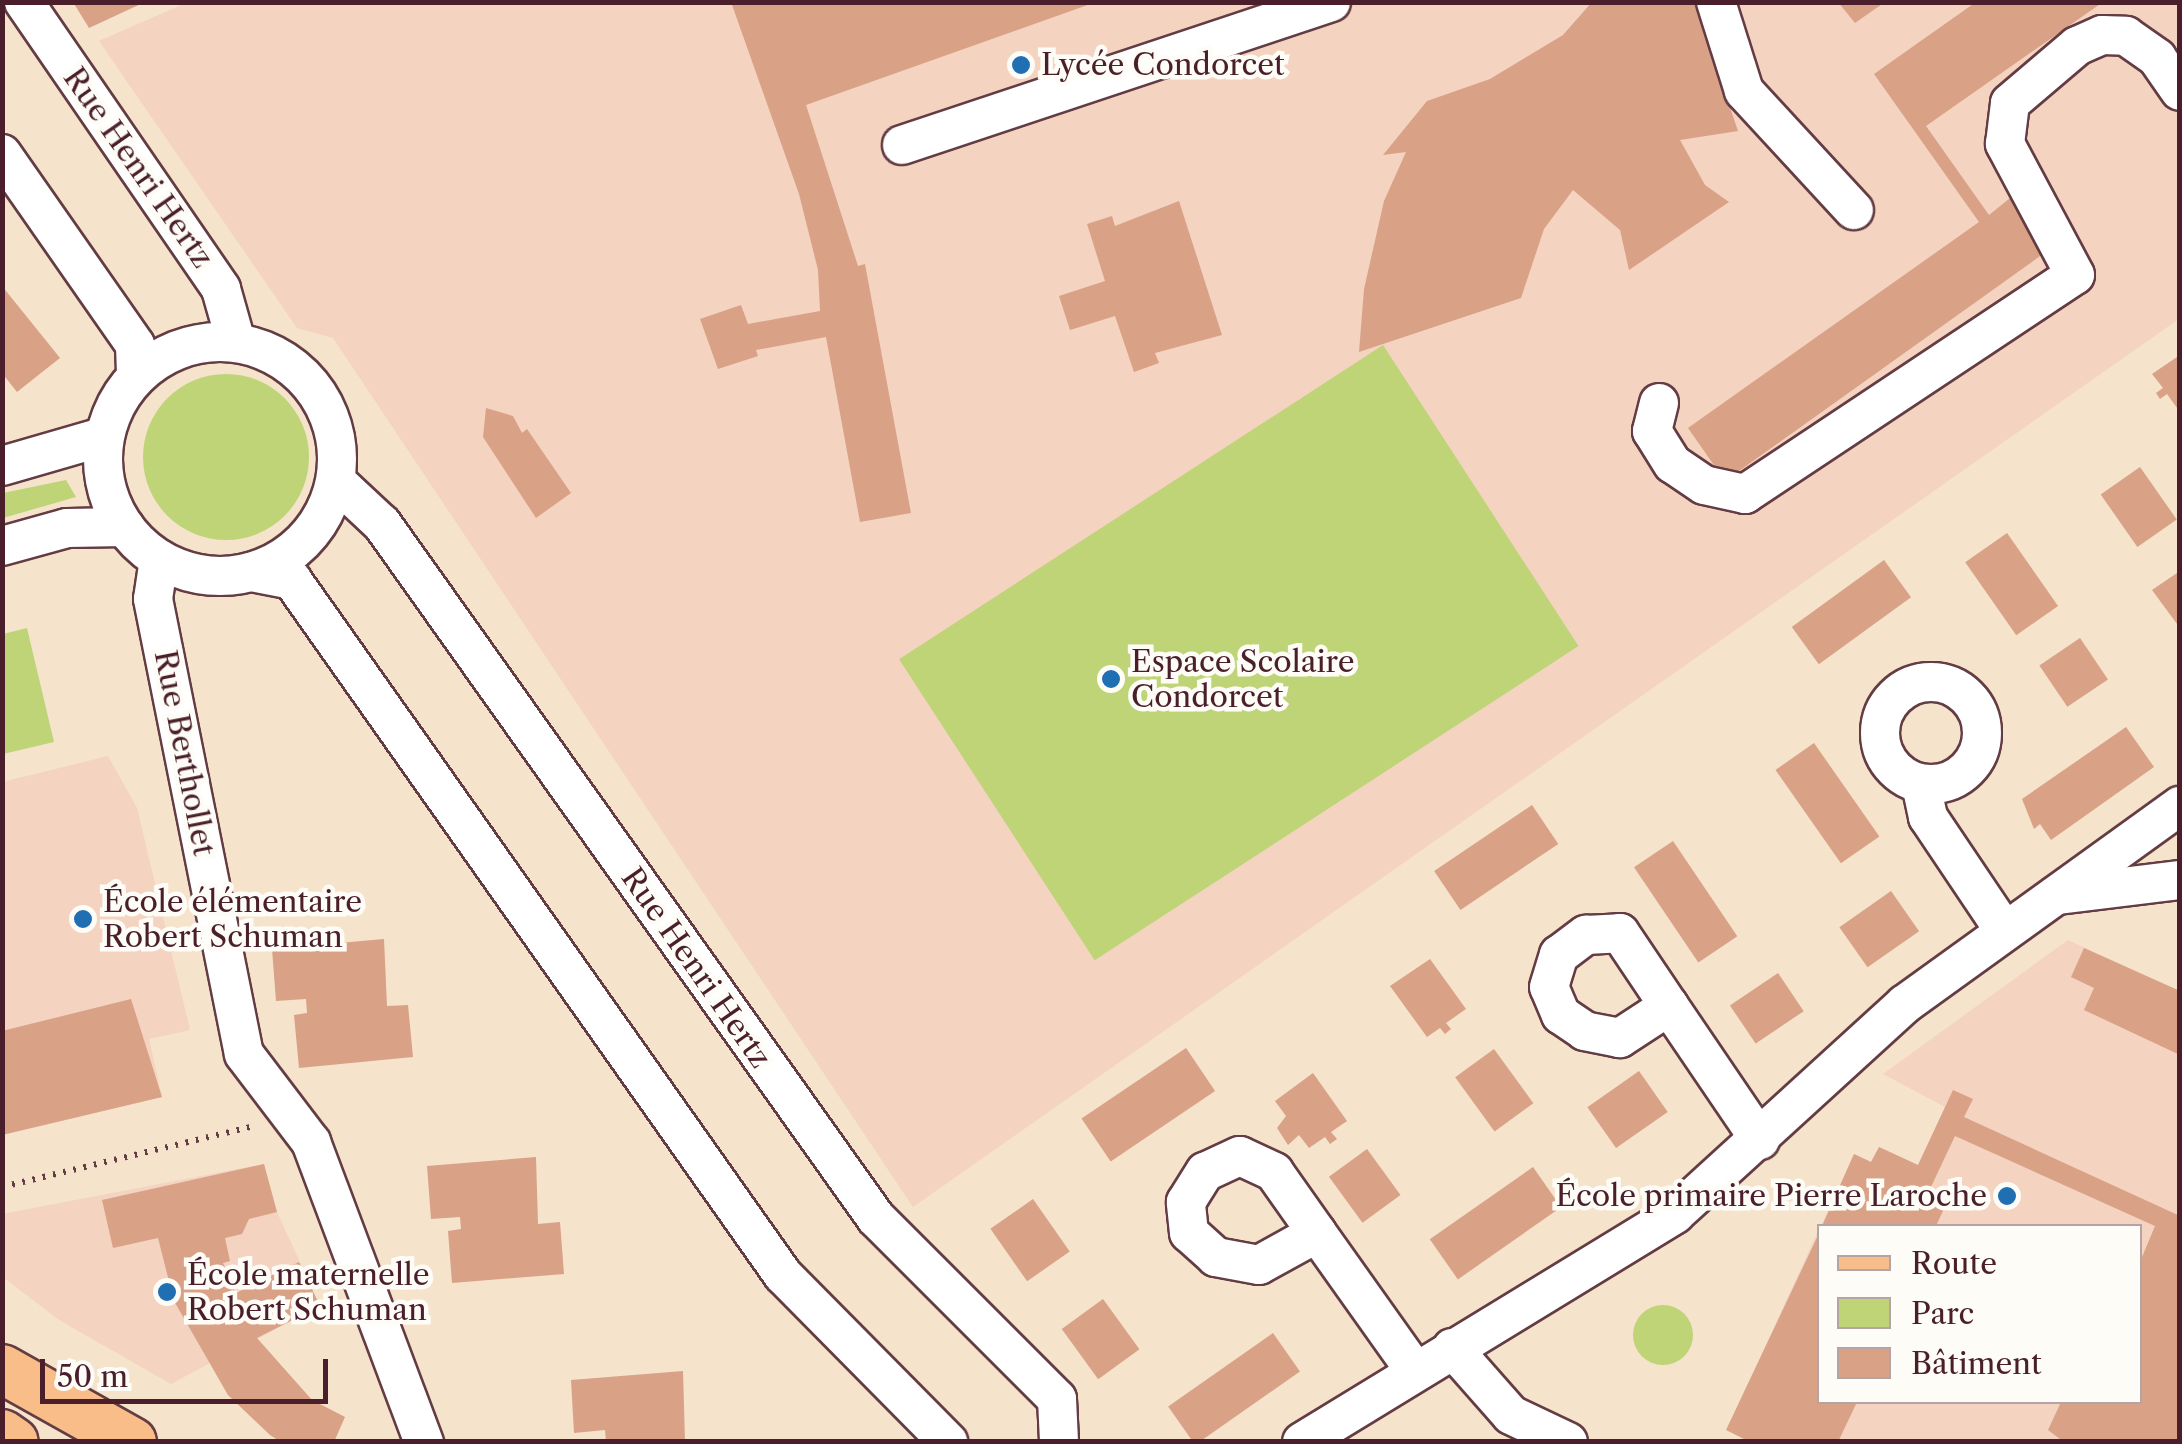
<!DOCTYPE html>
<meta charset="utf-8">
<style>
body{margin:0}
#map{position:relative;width:2182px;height:1444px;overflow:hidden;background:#f5e3cb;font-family:"Libre Caslon Text",serif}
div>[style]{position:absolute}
.built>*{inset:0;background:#f4d3c1}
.green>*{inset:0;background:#bfd477;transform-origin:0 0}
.round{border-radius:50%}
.building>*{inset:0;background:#d9a185;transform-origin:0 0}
.path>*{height:6px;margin-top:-3px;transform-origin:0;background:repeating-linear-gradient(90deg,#643c43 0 2.5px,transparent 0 10.5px)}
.roads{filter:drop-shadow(2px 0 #643c43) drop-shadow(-2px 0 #643c43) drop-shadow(0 2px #643c43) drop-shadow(0 -2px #643c43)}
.minor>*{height:38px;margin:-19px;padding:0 19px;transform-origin:19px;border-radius:19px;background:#fff}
.minor>.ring{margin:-19px;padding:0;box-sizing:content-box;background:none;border:38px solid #fff;border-radius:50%}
.major>*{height:48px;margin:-24px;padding:0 24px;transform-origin:24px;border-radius:24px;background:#f8bd89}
.dots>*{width:28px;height:28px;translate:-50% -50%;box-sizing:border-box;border:5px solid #fdfcf7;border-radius:50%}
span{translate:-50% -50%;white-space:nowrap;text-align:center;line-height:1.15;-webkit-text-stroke:9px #fdfcf7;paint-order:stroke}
.poi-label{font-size:30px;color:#4a1f2b}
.left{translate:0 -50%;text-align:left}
.right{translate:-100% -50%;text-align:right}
.street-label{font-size:30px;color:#4a1f2b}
.frame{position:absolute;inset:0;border:5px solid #4a1f2b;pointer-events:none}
.legend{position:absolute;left:1817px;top:1224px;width:325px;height:180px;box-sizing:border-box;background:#fdfcf7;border:2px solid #b5a4a5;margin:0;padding:12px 18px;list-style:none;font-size:30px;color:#4a1f2b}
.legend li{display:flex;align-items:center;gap:20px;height:50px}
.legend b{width:50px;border:2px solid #b5a4a5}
.scale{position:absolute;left:40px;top:1359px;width:288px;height:45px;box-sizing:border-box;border:5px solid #4a1f2b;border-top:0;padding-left:12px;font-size:30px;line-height:35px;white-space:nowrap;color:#4a1f2b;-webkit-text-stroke:8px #fdfcf7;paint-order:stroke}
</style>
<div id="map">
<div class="built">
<i style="clip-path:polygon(188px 2px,2179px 3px,2179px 319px,913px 1207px,333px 338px,297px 328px,99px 41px)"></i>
<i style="clip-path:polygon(108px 756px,137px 808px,190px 1030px,149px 1039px,162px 1097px,3px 1135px,2px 782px)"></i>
<i style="clip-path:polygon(2068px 940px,2179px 991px,2179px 1441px,1750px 1442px,1727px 1430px,1819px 1229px,1820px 1402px,2140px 1402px,2140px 1226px,1821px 1226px,1854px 1154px,1871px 1162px,1879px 1147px,1918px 1165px,1945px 1107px,1883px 1074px)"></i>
<i style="clip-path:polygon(264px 1164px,277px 1212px,320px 1306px,257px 1339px,312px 1400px,345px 1417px,281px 1441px,228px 1395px,210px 1363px,171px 1384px,59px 1320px,3px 1277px,2px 1214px)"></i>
</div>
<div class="green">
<i style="left:1383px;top:345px;width:359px;height:577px;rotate:57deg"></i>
<i class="round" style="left:143px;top:374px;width:166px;height:166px"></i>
<i style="clip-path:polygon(66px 480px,76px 497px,3px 518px,3px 493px)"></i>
<i style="clip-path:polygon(27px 628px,54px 742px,3px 754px,3px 634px)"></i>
<i class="round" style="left:1633px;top:1305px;width:60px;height:60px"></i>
</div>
<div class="building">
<i style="clip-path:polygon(73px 2px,145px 2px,89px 28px)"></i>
<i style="clip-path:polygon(731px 2px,1096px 2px,806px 105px,858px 266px,865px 264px,911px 513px,860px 522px,826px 337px,756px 350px,758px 356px,718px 369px,700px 319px,741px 305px,748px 324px,820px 311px,818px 270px,799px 194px)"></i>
<i style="clip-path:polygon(1592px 2px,1694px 2px,1738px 131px,1680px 140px,1705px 185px,1729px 202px,1629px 270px,1620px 230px,1573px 190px,1544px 229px,1521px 298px,1359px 352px,1364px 289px,1384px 201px,1406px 152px,1383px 155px,1427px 101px,1490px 79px,1563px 35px)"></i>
<i style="clip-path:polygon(1838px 2px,1885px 2px,1855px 23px)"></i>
<i style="clip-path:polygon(1976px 2px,2103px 2px,1926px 126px,1989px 215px,2020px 190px,2050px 249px,1725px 481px,1688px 428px,1979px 222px,1874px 74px)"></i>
<i style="clip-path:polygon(1179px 201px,1222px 335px,1155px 353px,1159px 363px,1134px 372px,1115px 316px,1070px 330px,1059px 296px,1105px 281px,1087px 224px,1112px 216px,1115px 226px)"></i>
<i style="clip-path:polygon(2px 286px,60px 358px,17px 392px,2px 373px)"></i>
<i style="clip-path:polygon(2180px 355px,2180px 412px,2167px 394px,2160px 399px,2156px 393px,2163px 388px,2152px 374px)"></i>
<i style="clip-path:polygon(486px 408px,513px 416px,522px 433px,527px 429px,571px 493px,536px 518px,483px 437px)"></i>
<i style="left:2140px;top:467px;width:64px;height:48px;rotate:55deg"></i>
<i style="left:2007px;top:533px;width:89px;height:51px;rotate:55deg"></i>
<i style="left:1884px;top:560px;width:46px;height:114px;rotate:54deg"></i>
<i style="clip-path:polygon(2180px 571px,2180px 628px,2152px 590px)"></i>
<i style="left:2080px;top:638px;width:50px;height:49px;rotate:56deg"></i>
<i style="clip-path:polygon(2126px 727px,2154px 767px,2051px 840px,2040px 824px,2034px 829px,2022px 799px)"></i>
<i style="left:1814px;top:743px;width:114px;height:47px;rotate:55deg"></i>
<i style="left:1532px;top:805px;width:47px;height:118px;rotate:56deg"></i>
<i style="left:1673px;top:841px;width:115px;height:47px;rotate:56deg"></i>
<i style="left:1891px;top:891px;width:49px;height:63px;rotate:55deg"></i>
<i style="clip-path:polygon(384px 939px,387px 1006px,408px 1005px,413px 1057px,299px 1068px,294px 1015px,307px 1013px,306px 999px,276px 1001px,272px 949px)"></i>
<i style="clip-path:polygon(2084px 948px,2180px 991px,2180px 1055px,2084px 1010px,2094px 988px,2071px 977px)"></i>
<i style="clip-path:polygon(1430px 959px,1466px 1009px,1446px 1023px,1451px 1029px,1445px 1034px,1440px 1028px,1427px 1037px,1390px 986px)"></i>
<i style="left:1778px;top:973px;width:46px;height:58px;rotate:56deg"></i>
<i style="clip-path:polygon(131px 999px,162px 1097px,2px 1135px,2px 1031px)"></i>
<i style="left:1186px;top:1048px;width:52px;height:126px;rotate:56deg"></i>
<i style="left:1494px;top:1049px;width:67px;height:48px;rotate:54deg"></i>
<i style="left:1639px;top:1071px;width:50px;height:63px;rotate:55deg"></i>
<i style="clip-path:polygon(1313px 1073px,1347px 1121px,1331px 1132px,1337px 1139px,1330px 1144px,1325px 1137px,1309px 1148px,1299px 1135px,1288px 1145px,1277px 1128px,1286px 1116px,1275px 1101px)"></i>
<i style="clip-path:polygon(1953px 1090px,1973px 1099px,1964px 1117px,2180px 1216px,2180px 1442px,2064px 1442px,2048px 1430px,2061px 1402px,2140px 1402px,2140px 1262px,2155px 1226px,1955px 1136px,1930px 1189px,1949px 1198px,1936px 1226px,1822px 1226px,1854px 1154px,1871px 1162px,1879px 1147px,1918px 1165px)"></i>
<i style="left:1367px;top:1149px;width:57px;height:47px;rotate:54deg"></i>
<i style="clip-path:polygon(536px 1157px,538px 1224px,560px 1222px,564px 1274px,452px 1283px,448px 1231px,461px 1229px,460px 1217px,431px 1219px,427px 1166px)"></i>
<i style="clip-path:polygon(264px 1164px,277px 1212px,249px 1219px,242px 1234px,225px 1238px,230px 1261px,223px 1263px,236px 1293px,299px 1262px,320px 1306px,257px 1338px,312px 1400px,345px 1417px,334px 1442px,281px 1442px,270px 1435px,228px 1395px,174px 1301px,158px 1238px,113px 1248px,102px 1200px)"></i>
<i style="left:1533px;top:1167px;width:49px;height:126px;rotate:55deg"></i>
<i style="left:1033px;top:1199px;width:64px;height:52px;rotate:55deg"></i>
<i style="clip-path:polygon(1820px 1231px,1820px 1402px,1857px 1402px,1838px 1442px,1750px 1442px,1726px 1430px)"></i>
<i style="left:1103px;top:1299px;width:62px;height:51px;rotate:54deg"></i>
<i style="left:1273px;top:1333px;width:47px;height:128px;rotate:55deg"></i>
<i style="clip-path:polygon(683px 1371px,685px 1442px,606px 1442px,605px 1430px,574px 1433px,571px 1380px)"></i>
</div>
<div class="path">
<i style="left:2px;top:1187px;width:259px;rotate:-13.6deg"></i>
</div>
<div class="roads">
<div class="minor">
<i style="left:24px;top:2px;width:348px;rotate:55.5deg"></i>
<i style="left:221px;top:289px;width:55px;rotate:74.2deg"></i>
<i style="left:1716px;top:2px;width:93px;rotate:72.5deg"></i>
<i style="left:1744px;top:91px;width:162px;rotate:47.3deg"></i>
<i style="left:902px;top:145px;width:452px;rotate:-18.4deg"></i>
<i style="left:2px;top:154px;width:233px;rotate:55.1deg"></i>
<i style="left:135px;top:345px;width:32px;rotate:88deg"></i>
<i class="ring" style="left:103px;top:342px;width:196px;height:196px"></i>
<i style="left:1659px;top:403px;width:29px;rotate:104deg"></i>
<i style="left:1652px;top:431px;width:39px;rotate:58deg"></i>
<i style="left:1673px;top:464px;width:37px;rotate:34deg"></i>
<i style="left:1704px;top:485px;width:42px;rotate:12.4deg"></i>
<i style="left:1745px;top:494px;width:396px;rotate:-33.6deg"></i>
<i style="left:2075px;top:275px;width:149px;rotate:-118.1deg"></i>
<i style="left:2005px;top:144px;width:41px;rotate:-83deg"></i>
<i style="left:2010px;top:103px;width:88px;rotate:-40.4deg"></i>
<i style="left:2077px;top:46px;width:27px;rotate:-24deg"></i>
<i style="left:2102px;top:35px;width:24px;rotate:2deg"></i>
<i style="left:2126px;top:36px;width:38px;rotate:35deg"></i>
<i style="left:2157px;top:58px;width:40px;rotate:55.1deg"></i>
<i style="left:2px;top:466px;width:107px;rotate:-16.2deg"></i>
<i style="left:336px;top:481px;width:63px;rotate:43.1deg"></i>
<i style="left:382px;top:524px;width:852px;rotate:54.56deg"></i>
<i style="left:876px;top:1218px;width:256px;rotate:45deg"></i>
<i style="left:1057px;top:1399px;width:43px;rotate:87.3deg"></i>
<i style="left:2px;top:546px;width:67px;rotate:-15.5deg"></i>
<i style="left:67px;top:528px;width:58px;rotate:-1deg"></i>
<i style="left:159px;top:559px;width:40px;rotate:98.5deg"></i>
<i style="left:153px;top:599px;width:464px;rotate:78.7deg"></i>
<i style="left:244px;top:1054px;width:111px;rotate:52.7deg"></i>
<i style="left:311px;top:1142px;width:321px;rotate:69.4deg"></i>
<i style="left:251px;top:572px;width:42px;rotate:11deg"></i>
<i style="left:292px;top:580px;width:851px;rotate:54.76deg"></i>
<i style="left:783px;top:1275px;width:235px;rotate:45.3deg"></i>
<i class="ring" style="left:1880px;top:682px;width:64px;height:64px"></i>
<i style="left:1921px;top:784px;width:34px;rotate:78deg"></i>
<i style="left:1928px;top:817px;width:136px;rotate:56.1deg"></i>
<i style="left:2057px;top:895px;width:124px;rotate:-7deg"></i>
<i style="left:1669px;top:1006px;width:59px;rotate:146.9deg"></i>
<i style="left:1620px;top:1038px;width:36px;rotate:-169deg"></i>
<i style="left:1585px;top:1031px;width:29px;rotate:-146deg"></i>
<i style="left:1561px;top:1015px;width:30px;rotate:-113deg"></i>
<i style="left:1549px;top:987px;width:34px;rotate:-73deg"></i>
<i style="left:1559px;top:955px;width:34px;rotate:-37deg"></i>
<i style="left:1586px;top:935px;width:34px;rotate:-3deg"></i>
<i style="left:1620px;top:933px;width:88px;rotate:56.1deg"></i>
<i style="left:1669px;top:1006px;width:162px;rotate:55.8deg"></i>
<i style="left:1317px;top:1233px;width:66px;rotate:151.1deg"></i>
<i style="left:1259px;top:1265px;width:44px;rotate:-169.5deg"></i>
<i style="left:1216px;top:1257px;width:36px;rotate:-138deg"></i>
<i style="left:1189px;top:1233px;width:31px;rotate:-96deg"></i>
<i style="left:1186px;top:1202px;width:36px;rotate:-58deg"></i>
<i style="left:1205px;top:1172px;width:38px;rotate:-25deg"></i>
<i style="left:1240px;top:1156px;width:38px;rotate:25deg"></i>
<i style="left:1274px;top:1172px;width:75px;rotate:54.8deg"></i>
<i style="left:1317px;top:1233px;width:169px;rotate:54.6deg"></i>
<i style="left:1452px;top:1348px;width:89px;rotate:48.6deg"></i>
<i style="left:1511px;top:1415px;width:63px;rotate:25.3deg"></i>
<i style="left:1302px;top:1442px;width:437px;rotate:-31.4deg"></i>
<i style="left:1675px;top:1214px;width:311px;rotate:-42.4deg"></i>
<i style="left:1905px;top:1004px;width:339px;rotate:-35.8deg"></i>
</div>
<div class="major">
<i style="left:2px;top:1369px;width:149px;rotate:29.3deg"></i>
<i style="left:2px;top:1434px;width:14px;rotate:34deg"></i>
</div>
</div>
<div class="dots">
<i style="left:1021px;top:65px;background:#1f6fb2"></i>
<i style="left:1111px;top:679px;background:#1f6fb2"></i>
<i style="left:83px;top:919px;background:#1f6fb2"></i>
<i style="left:2007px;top:1196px;background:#1f6fb2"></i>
<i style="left:167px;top:1292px;background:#1f6fb2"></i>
</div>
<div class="poi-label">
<span class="left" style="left:1041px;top:65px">Lycée Condorcet</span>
<span class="left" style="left:1131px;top:679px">Espace Scolaire<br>Condorcet</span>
<span class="left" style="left:103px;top:919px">École élémentaire<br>Robert Schuman</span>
<span class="right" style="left:1987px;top:1196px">École primaire Pierre Laroche</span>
<span class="left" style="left:187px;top:1292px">École maternelle<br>Robert Schuman</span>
</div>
<div class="street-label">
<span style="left:138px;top:168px;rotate:55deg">Rue Henri Hertz</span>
<span style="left:184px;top:753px;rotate:79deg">Rue Berthollet</span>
<span style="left:696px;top:968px;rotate:55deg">Rue Henri Hertz</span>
</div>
<div class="frame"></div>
<ul class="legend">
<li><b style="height:12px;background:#f8bd89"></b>Route</li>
<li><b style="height:28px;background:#bfd477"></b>Parc</li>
<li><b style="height:28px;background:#d9a185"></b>Bâtiment</li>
</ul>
<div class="scale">50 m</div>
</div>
